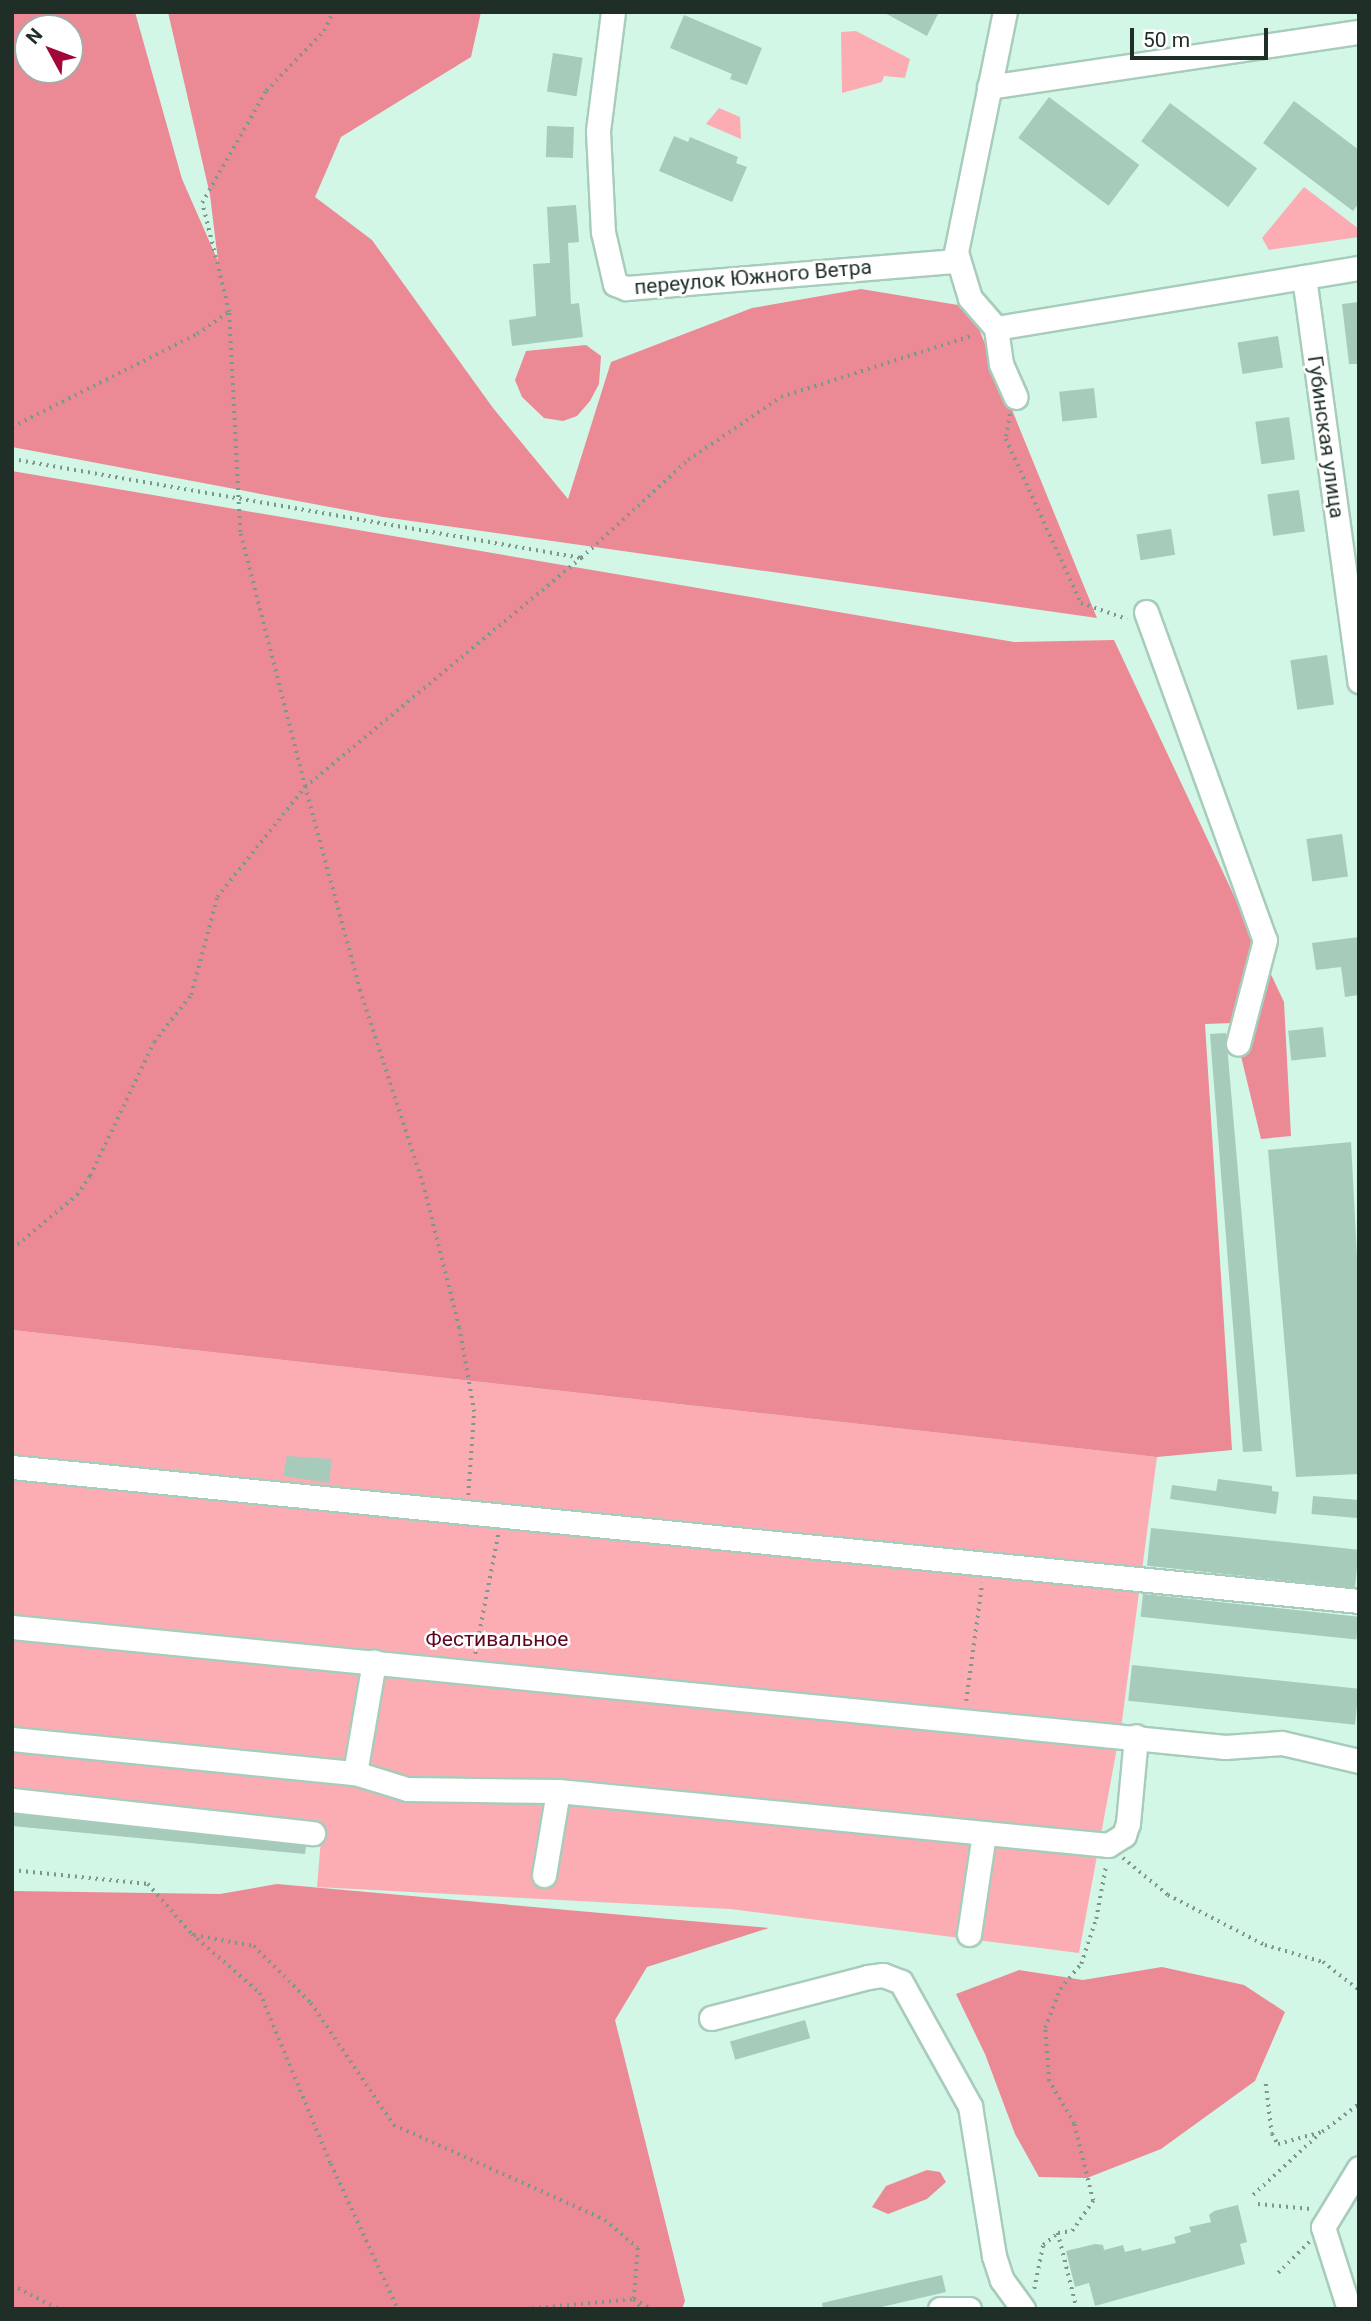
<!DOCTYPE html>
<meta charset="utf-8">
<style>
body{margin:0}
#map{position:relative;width:1371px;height:2321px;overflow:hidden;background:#d2f7e6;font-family:Roboto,sans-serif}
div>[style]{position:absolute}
.green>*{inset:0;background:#fcadb4}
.forest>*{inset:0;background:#eb8a95}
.building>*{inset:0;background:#a7cbba;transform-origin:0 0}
.path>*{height:3.5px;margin-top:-1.75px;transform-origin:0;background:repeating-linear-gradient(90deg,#7c978b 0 2px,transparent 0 7px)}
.roads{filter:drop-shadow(2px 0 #a8ccbb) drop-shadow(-2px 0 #a8ccbb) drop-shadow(0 2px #a8ccbb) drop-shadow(0 -2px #a8ccbb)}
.minor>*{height:23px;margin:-11.5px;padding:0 11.5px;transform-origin:11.5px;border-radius:11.5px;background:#fff}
span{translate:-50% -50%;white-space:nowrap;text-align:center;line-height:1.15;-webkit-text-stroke:5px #fff;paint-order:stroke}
.street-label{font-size:21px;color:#1f2e27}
.park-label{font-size:21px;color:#5f061f}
.frame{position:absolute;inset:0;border:14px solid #1f2e27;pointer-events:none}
.north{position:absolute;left:14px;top:14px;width:70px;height:70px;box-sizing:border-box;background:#fff;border:2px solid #a5aba9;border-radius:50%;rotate:311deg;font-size:19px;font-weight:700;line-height:28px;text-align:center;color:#1f2e27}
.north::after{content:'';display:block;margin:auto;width:24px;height:32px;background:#a30639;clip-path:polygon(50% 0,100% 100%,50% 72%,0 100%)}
.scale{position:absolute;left:1130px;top:28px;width:138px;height:32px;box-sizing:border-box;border:4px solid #1f2e27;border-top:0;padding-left:9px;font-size:21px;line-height:24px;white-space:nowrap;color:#1f2e27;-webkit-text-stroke:5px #fff;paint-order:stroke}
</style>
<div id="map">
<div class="green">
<i style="clip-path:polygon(856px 31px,910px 59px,905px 78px,884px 76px,882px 82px,842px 93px,841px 32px)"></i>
<i style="clip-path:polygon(719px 108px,740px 117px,741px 139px,706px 124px)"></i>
<i style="clip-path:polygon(1304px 187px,1359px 229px,1359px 237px,1269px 250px,1262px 238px)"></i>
<i style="clip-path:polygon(12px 1330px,1157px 1457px,1122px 1721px,1079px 1953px,730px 1909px,317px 1887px,322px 1827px,12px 1795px)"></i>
</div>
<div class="forest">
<i style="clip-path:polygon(evenodd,12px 12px,135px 12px,182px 179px,218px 261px,210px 195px,168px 12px,481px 12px,471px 57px,341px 137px,315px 197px,372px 240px,493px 408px,568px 499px,611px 362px,752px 308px,861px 289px,970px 307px,1097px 618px,383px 517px,12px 447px,12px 12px,28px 28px,70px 28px,70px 70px,28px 70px,28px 28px)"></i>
<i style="clip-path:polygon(586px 345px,601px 356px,599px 384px,590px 401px,577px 416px,563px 421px,544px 418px,522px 397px,515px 380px,526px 351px)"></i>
<i style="clip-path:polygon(12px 471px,1014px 642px,1114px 640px,1284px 1002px,1291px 1136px,1261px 1139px,1233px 1023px,1205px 1024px,1232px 1450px,1157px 1457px,12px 1330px)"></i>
<i style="clip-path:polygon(277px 1884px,769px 1928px,647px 1967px,615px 2020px,685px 2301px,682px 2309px,12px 2309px,12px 1891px,220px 1894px)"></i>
<i style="clip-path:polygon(1162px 1967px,1244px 1985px,1285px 2012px,1255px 2081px,1161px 2149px,1087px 2178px,1039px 2177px,1015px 2134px,985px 2054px,956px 1994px,1019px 1970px,1083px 1980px)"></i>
<i style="clip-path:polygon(927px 2170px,940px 2172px,946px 2182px,927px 2199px,888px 2214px,872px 2207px,886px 2186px)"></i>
</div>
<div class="building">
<i style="clip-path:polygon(883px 12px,939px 12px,927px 36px)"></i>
<i style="clip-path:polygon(684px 15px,762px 48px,747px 85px,730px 79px,732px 74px,670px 48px)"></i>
<i style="left:553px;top:53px;width:30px;height:39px;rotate:9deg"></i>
<i style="left:1049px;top:97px;width:113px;height:51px;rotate:37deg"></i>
<i style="clip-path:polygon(1294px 101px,1359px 150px,1359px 203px,1353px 211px,1263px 143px)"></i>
<i style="left:1170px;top:103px;width:109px;height:48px;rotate:37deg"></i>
<i style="left:547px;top:126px;width:27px;height:31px;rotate:2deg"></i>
<i style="clip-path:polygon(674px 136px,688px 142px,690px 137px,738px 157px,736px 163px,747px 167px,732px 202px,659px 171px)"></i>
<i style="clip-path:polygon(576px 205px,579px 242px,568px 243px,571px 304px,579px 303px,583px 337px,512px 346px,509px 320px,536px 316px,533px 264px,550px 263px,547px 207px)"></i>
<i style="clip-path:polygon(1359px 302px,1359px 364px,1349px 364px,1342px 304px)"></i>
<i style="left:1278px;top:336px;width:32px;height:41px;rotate:81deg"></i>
<i style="left:1094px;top:388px;width:30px;height:35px;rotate:84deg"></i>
<i style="left:1289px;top:417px;width:43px;height:34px;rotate:82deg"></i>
<i style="left:1299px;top:490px;width:42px;height:32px;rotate:82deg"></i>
<i style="left:1171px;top:529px;width:26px;height:35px;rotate:81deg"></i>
<i style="left:1327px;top:655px;width:50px;height:37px;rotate:82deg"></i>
<i style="left:1342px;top:834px;width:43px;height:36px;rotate:82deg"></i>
<i style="clip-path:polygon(1359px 937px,1359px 995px,1345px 997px,1341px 967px,1316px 970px,1312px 943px)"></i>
<i style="left:1323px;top:1027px;width:30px;height:35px;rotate:84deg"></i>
<i style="clip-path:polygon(1226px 1033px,1262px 1451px,1243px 1452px,1210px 1034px)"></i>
<i style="clip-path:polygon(1351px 1142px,1359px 1294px,1359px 1474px,1296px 1477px,1268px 1150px)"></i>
<i style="clip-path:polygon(287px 1456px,332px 1459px,329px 1483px,283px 1476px)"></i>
<i style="clip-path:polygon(1218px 1479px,1272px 1486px,1272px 1491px,1279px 1492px,1276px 1514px,1170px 1499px,1172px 1485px,1216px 1491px)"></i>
<i style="left:1313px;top:1496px;width:46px;height:18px;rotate:5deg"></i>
<i style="left:1151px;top:1528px;width:209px;height:38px;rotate:6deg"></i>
<i style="left:1143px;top:1594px;width:217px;height:23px;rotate:6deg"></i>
<i style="left:1132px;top:1665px;width:228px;height:36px;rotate:6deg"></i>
<i style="clip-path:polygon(12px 1814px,306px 1846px,305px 1854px,12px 1826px)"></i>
<i style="left:805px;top:2020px;width:19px;height:78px;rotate:74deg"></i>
<i style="clip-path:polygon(1238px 2205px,1247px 2242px,1240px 2244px,1245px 2264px,1095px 2306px,1089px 2283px,1075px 2287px,1066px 2251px,1095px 2244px,1103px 2245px,1104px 2250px,1123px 2245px,1125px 2252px,1141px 2248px,1142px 2251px,1176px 2243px,1174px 2237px,1191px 2232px,1189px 2227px,1211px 2222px,1209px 2215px,1214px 2211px)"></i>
<i style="clip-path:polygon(942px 2275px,946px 2292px,873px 2309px,823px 2309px,822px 2303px)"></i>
</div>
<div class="path">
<i style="left:1010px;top:414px;width:25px;rotate:99deg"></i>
<i style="left:1006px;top:439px;width:180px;rotate:65.4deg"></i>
<i style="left:1081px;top:603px;width:49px;rotate:19.2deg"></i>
<i style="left:12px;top:427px;width:207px;rotate:-26.7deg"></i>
<i style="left:197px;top:334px;width:39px;rotate:-35deg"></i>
<i style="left:12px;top:459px;width:578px;rotate:9.87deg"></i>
<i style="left:581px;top:558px;width:145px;rotate:-42.5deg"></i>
<i style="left:688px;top:460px;width:112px;rotate:-34.1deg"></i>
<i style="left:781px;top:397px;width:203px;rotate:-17.8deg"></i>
<i style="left:12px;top:1249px;width:85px;rotate:-39.7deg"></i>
<i style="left:77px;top:1195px;width:23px;rotate:-56deg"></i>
<i style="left:90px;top:1176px;width:148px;rotate:-64.5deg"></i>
<i style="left:154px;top:1042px;width:60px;rotate:-51.8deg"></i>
<i style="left:191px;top:995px;width:101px;rotate:-75.1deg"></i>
<i style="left:217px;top:897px;width:141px;rotate:-51.3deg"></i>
<i style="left:305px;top:787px;width:263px;rotate:-104.3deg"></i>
<i style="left:240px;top:532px;width:220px;rotate:-92.9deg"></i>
<i style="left:229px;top:312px;width:112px;rotate:-103.9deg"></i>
<i style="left:202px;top:203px;width:129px;rotate:-60.3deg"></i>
<i style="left:266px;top:91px;width:83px;rotate:-46deg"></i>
<i style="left:324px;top:31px;width:21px;rotate:-65deg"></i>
<i style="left:468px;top:1495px;width:83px;rotate:-85.9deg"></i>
<i style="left:474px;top:1412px;width:85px;rotate:-100.1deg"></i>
<i style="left:459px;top:1328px;width:147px;rotate:-104.1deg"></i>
<i style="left:423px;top:1185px;width:204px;rotate:-108deg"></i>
<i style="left:360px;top:991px;width:211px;rotate:-105.1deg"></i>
<i style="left:305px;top:787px;width:359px;rotate:-39.7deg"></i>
<i style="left:475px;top:1654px;width:121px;rotate:-79.1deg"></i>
<i style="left:966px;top:1701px;width:119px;rotate:-82.3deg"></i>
<i style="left:1123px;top:1858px;width:58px;rotate:39.4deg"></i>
<i style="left:1168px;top:1895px;width:109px;rotate:27.3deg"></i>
<i style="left:1265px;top:1945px;width:60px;rotate:16.3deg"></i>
<i style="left:1323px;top:1962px;width:46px;rotate:37.9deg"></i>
<i style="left:12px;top:1870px;width:137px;rotate:5.9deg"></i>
<i style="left:148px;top:1884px;width:67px;rotate:48.7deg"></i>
<i style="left:192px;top:1934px;width:90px;rotate:40.9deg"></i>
<i style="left:260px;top:1993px;width:185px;rotate:67.5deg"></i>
<i style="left:331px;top:2164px;width:160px;rotate:65.2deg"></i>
<i style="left:194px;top:1935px;width:61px;rotate:10.4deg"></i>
<i style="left:254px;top:1946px;width:81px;rotate:45deg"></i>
<i style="left:311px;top:2003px;width:148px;rotate:55.8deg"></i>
<i style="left:394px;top:2125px;width:231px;rotate:24.2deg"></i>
<i style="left:605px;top:2220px;width:43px;rotate:40.3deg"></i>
<i style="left:638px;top:2248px;width:51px;rotate:94.5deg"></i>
<i style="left:634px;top:2299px;width:13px;rotate:51deg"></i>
<i style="left:1266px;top:2084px;width:50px;rotate:83.2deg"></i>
<i style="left:1272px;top:2134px;width:12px;rotate:59deg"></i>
<i style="left:1278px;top:2144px;width:46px;rotate:-15.3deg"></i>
<i style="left:1322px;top:2132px;width:46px;rotate:-37.1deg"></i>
<i style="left:1253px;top:2195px;width:88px;rotate:-42.7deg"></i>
<i style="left:1258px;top:2204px;width:53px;rotate:5.4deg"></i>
<i style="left:1058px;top:2233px;width:78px;rotate:76deg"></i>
<i style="left:1278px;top:2273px;width:44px;rotate:-45deg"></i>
<i style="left:12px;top:2285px;width:52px;rotate:27.6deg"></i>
<i style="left:1034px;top:2289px;width:45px;rotate:-78.4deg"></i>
<i style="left:1043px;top:2245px;width:19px;rotate:-39deg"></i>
<i style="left:1058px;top:2233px;width:14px;rotate:-8deg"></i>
<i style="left:1072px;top:2231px;width:37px;rotate:-55deg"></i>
<i style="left:1093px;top:2201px;width:79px;rotate:-103.9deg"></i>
<i style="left:1074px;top:2124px;width:50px;rotate:-120.2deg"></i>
<i style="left:1049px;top:2081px;width:53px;rotate:-94.3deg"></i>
<i style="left:1045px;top:2028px;width:42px;rotate:-69deg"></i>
<i style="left:1060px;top:1989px;width:33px;rotate:-50deg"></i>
<i style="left:1081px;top:1964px;width:47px;rotate:-71.6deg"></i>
<i style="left:1096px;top:1919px;width:55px;rotate:-79.5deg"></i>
<i style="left:389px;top:2309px;width:47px"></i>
<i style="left:525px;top:2309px;width:109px;rotate:-5.2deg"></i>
<i style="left:634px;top:2299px;width:21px;rotate:29deg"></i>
</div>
<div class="roads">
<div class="minor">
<i style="left:613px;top:12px;width:120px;rotate:97.2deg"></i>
<i style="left:598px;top:131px;width:101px;rotate:87.2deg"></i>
<i style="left:603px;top:232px;width:53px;rotate:77deg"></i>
<i style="left:615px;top:284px;width:12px;rotate:20deg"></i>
<i style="left:626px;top:288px;width:332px;rotate:-4.7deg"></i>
<i style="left:989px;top:87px;width:374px;rotate:-8.5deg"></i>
<i style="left:1304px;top:277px;width:408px;rotate:82.2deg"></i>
<i style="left:996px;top:328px;width:368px;rotate:-9.4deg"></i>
<i style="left:996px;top:328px;width:40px;rotate:-131deg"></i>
<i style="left:970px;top:298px;width:48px;rotate:-106.9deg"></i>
<i style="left:956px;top:252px;width:245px;rotate:-78.5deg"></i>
<i style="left:996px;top:328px;width:36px;rotate:82deg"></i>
<i style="left:1001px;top:364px;width:36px;rotate:66deg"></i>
<i style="left:1146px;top:612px;width:349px;rotate:70.1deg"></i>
<i style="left:1265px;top:940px;width:107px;rotate:104.6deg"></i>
<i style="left:12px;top:1467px;width:1354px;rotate:5.68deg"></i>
<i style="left:12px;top:1627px;width:1219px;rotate:5.65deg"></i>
<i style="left:1225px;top:1747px;width:57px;rotate:-4deg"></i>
<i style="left:1282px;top:1743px;width:79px;rotate:13.2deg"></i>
<i style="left:12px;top:1739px;width:345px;rotate:5.7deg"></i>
<i style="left:355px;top:1773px;width:54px;rotate:17.1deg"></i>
<i style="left:407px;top:1789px;width:151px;rotate:0.8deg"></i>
<i style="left:558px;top:1791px;width:553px;rotate:5.61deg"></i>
<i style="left:1108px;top:1845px;width:19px;rotate:-32deg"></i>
<i style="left:1124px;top:1835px;width:13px;rotate:-72deg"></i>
<i style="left:1128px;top:1823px;width:87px;rotate:-84.7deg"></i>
<i style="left:355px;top:1773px;width:113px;rotate:-80.3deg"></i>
<i style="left:12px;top:1800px;width:303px;rotate:6.3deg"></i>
<i style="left:544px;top:1875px;width:85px;rotate:-80.5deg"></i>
<i style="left:969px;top:1934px;width:101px;rotate:-81.5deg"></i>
<i style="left:711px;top:2018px;width:162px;rotate:-14.6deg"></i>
<i style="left:868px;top:1977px;width:15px;rotate:-8deg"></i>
<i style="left:883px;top:1975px;width:19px;rotate:21deg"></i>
<i style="left:901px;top:1982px;width:142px;rotate:60.9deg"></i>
<i style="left:970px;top:2106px;width:152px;rotate:80.9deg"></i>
<i style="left:994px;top:2256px;width:25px;rotate:72deg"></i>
<i style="left:1002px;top:2280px;width:36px;rotate:54deg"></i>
<i style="left:940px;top:2309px;width:29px"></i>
<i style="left:1349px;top:2309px;width:86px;rotate:-107.6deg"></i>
<i style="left:1323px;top:2227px;width:69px;rotate:-58.6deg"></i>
</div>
</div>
<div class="street-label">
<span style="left:753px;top:277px;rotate:-5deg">переулок Южного Ветра</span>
<span style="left:1326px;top:437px;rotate:82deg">Губинская улица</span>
</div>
<div class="park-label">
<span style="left:497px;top:1639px">Фестивальное</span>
</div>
<div class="frame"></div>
<div class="north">N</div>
<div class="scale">50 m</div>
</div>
